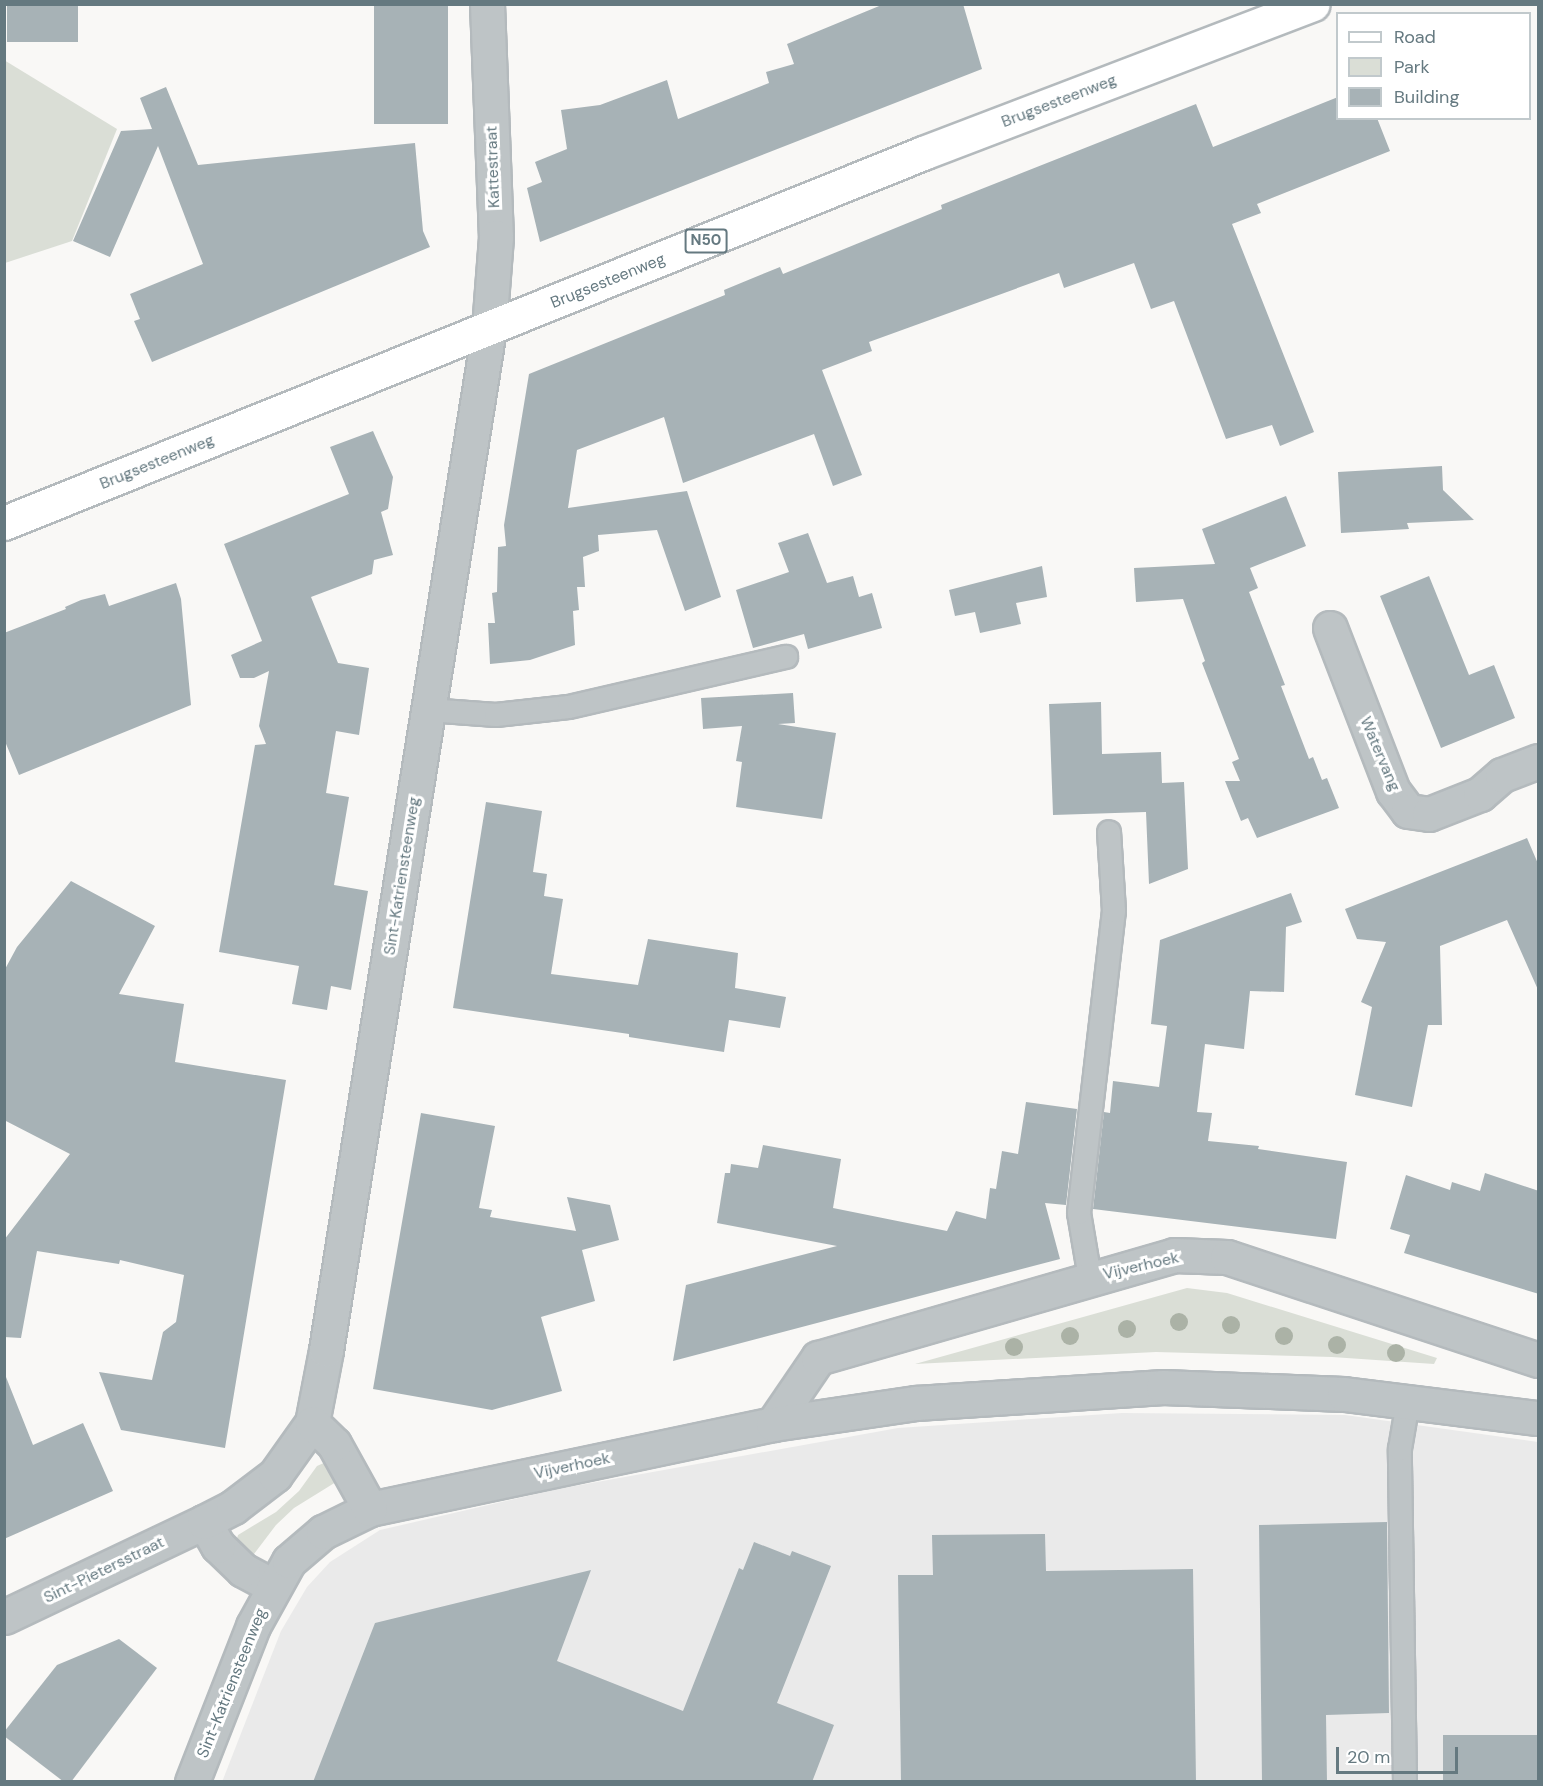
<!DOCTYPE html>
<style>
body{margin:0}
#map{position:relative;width:1543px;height:1786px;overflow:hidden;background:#f9f8f6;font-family:"DM Sans",sans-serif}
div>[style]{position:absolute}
.built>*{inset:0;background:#eaeaea}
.green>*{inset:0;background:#daded6}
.building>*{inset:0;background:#a7b2b6;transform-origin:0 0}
.roads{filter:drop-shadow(2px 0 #b4babd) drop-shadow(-2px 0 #b4babd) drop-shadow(0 2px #b4babd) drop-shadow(0 -2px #b4babd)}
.service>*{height:22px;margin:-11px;padding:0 11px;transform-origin:11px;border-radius:11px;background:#bec4c6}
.minor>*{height:33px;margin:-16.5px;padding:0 16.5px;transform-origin:16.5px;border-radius:16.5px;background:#bec4c6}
.tertiary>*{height:33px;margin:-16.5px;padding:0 16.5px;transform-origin:16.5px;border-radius:16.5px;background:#bec4c6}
.primary>*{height:33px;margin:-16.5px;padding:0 16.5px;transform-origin:16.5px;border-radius:16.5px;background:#fff}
.trees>*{width:18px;height:18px;margin:-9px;border-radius:50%;background:#abb2a6}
span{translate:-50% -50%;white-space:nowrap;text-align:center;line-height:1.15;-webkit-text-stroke:6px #fff;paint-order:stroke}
.shield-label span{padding:2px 4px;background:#fff;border:2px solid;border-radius:4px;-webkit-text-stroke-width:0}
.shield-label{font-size:15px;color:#657980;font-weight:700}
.street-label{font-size:16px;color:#657980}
.frame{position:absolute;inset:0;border:6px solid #657980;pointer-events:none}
.legend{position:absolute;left:1336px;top:12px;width:195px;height:108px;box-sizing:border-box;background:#fff;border:2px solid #c1c9cc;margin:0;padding:8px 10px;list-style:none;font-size:18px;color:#657980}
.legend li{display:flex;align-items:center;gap:12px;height:30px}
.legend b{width:30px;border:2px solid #c1c9cc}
.scale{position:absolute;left:1336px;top:1747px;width:122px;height:27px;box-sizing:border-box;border:3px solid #657980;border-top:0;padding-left:8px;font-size:18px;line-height:21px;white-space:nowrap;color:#657980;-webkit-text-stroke:4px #fff;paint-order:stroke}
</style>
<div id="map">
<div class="built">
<i style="clip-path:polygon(1122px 1413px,1345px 1415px,1538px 1442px,1538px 1781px,222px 1782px,281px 1631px,307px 1587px,330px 1562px,380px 1530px,558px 1489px,898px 1428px)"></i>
</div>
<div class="green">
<i style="clip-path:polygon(4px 60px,117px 129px,72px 241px,5px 263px)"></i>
<i style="clip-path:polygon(1187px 1288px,1227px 1293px,1437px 1358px,1434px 1364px,1332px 1357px,1156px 1352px,915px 1364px)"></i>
<i style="clip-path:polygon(326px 1462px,337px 1479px,336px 1482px,294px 1508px,276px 1525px,254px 1554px,249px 1556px,235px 1545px,238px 1535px,276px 1512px,299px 1491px,317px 1466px)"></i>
</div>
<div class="building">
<i style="left:7px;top:4px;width:71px;height:38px"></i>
<i style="left:374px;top:4px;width:74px;height:120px"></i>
<i style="clip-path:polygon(884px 4px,963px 4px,982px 69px,540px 242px,527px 188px,542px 182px,535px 162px,567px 149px,561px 110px,600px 105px,667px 80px,678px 119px,769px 83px,766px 72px,794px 64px,787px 44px)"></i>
<i style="clip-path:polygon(166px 87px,198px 165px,415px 143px,423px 231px,430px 247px,152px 362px,134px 321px,140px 319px,130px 294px,203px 264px,158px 146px,110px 257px,73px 241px,121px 131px,152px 129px,140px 98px)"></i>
<i style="clip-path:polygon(1338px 97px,1338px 118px,1377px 118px,1390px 151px,1257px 204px,1261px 213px,1232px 224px,1314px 432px,1280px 446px,1272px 425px,1226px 439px,1174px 301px,1151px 309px,1134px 263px,1064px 288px,1059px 273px,869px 342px,872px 351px,822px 370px,862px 475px,833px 486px,814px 434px,683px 483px,664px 417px,577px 450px,568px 508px,687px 491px,721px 597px,685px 611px,657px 530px,598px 535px,599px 551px,583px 557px,585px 587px,577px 587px,579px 610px,573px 611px,575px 645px,530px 660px,490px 664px,488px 623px,495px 623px,492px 593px,497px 592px,498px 547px,506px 546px,504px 525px,529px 374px,725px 295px,724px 290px,753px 278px,780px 267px,783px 274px,942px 209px,941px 205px,1196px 104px,1213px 147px)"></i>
<i style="clip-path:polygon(373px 431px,393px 477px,388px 509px,381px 512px,393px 555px,374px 560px,372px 574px,311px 597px,338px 663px,369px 668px,359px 735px,336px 731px,326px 793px,349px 797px,334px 885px,368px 891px,351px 990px,331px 986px,327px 1010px,292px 1004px,299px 966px,219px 952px,255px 745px,266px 744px,259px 726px,269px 671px,254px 678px,240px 678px,231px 655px,262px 641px,224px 544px,349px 494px,330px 447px)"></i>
<i style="clip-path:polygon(1442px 466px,1443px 490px,1474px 520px,1407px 523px,1409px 529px,1341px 533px,1338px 472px)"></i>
<i style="clip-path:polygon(1286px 496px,1306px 546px,1250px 568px,1258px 588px,1249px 592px,1285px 685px,1281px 686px,1309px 759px,1313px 757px,1322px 780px,1327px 778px,1339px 808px,1257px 838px,1248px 818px,1241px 821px,1225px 781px,1240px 781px,1232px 762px,1239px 759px,1202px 663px,1205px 661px,1183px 599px,1136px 602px,1134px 568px,1215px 564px,1202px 529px)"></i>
<i style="clip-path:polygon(808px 533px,827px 583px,853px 576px,859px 597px,872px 593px,882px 628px,808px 649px,804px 634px,753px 648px,736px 590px,789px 572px,778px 543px)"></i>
<i style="clip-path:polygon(1042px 566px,1047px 597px,1016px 603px,1021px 624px,980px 633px,975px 612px,955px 616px,949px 590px)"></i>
<i style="clip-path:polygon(1429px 576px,1469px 675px,1494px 665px,1515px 718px,1441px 748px,1380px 596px)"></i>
<i style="clip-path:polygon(176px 583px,181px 599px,191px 705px,19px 775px,4px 739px,4px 633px,66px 609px,65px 607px,81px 600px,105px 594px,109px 606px)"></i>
<i style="clip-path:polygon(793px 693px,795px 723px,778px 724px,836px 733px,822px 819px,736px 807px,742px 762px,736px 761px,742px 726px,703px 729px,701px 698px)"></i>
<i style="clip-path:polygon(1101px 702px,1102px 754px,1161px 752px,1162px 783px,1184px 782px,1188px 869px,1149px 884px,1146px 812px,1053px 815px,1049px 704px)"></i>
<i style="clip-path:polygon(486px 802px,542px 811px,533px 872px,547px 874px,544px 896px,563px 899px,551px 974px,638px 985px,648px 939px,738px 953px,735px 988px,786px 997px,780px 1028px,729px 1020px,724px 1052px,629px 1037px,629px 1034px,453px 1008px)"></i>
<i style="clip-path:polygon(1527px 838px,1539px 866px,1539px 992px,1507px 920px,1440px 946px,1442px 1025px,1428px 1025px,1412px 1107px,1355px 1095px,1372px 1007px,1361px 1002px,1386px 942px,1357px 939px,1345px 909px)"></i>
<i style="clip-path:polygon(71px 881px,155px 926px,119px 994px,184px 1004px,175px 1062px,286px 1080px,225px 1448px,121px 1430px,99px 1372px,152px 1380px,163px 1332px,176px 1322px,184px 1275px,120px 1260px,119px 1264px,37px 1251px,21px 1338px,4px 1337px,4px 1240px,70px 1154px,4px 1120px,4px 971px,17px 947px)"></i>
<i style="clip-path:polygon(1291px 893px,1302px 922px,1286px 927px,1284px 992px,1250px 991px,1244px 1049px,1205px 1044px,1197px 1112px,1212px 1113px,1208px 1141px,1259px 1146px,1258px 1149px,1347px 1162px,1336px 1239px,1093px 1209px,1104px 1112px,1110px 1113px,1113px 1081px,1159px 1087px,1167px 1026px,1151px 1024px,1160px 940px)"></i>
<i style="clip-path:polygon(1026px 1102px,1077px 1109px,1066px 1205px,1045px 1203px,1060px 1259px,673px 1361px,686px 1285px,837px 1246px,717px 1223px,725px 1173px,730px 1173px,731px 1164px,758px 1168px,763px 1145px,841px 1159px,833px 1208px,947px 1231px,956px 1211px,986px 1219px,990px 1188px,996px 1189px,1002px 1151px,1018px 1154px)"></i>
<i style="clip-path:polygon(421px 1113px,495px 1126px,479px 1208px,492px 1210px,490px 1217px,576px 1231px,567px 1197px,610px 1205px,619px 1240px,582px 1250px,595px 1301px,541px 1317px,562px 1391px,492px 1410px,373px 1389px)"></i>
<i style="clip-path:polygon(1485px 1173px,1539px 1191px,1539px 1294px,1404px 1253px,1410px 1235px,1390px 1229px,1406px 1175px,1450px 1190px,1452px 1182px,1480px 1191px)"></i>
<i style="clip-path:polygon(6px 1377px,33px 1445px,83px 1423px,113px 1491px,4px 1539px)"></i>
<i style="clip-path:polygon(1387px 1522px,1389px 1713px,1326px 1715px,1327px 1782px,1262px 1782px,1259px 1525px)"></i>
<i style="clip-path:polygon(1045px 1534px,1046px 1571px,1193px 1569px,1196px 1782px,901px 1782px,898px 1575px,933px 1575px,932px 1535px)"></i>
<i style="clip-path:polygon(754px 1542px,790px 1556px,792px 1551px,831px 1566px,777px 1703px,834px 1725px,812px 1782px,313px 1782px,375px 1623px,591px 1570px,557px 1661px,683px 1711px,739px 1568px,743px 1570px)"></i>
<i style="clip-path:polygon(119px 1639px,157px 1668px,71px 1782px,64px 1782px,4px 1736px,4px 1732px,57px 1665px)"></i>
<i style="left:1539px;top:1735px;width:47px;height:96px;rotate:90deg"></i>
</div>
<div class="roads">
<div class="service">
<i style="left:428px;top:710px;width:68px;rotate:4.2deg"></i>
<i style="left:496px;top:715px;width:73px;rotate:-6.3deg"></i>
<i style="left:569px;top:707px;width:223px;rotate:-13deg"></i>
<i style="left:1090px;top:1278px;width:66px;rotate:-99.6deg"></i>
<i style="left:1079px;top:1213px;width:304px;rotate:-83.4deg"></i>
<i style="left:1114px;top:911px;width:79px;rotate:-93.6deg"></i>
<i style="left:1405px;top:1782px;width:333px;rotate:-90.9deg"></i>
<i style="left:1400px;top:1449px;width:48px;rotate:-80.3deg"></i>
</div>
<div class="minor">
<i style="left:487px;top:4px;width:233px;rotate:87.8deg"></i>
<i style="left:496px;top:237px;width:92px;rotate:94.4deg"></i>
<i style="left:1330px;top:628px;width:175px;rotate:68.9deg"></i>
<i style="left:1393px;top:791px;width:25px;rotate:53deg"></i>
<i style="left:1408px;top:811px;width:21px;rotate:8deg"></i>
<i style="left:1429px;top:814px;width:55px;rotate:-21.4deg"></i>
<i style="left:1480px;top:794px;width:29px;rotate:-41deg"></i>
<i style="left:1502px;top:775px;width:39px;rotate:-21deg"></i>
<i style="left:773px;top:1424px;width:80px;rotate:-55.7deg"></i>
<i style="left:818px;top:1358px;width:371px;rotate:-16.1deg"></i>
<i style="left:1174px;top:1255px;width:53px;rotate:2.2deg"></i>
<i style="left:1227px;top:1257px;width:328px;rotate:18.3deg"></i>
<i style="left:370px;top:1509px;width:412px;rotate:-11.9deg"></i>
<i style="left:773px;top:1424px;width:145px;rotate:-8.4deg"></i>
<i style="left:916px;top:1403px;width:248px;rotate:-3.7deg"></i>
<i style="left:1163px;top:1387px;width:181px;rotate:2.2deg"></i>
<i style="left:1344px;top:1394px;width:195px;rotate:7.1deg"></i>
<i style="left:4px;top:1617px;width:221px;rotate:-25.4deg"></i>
</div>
<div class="tertiary">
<i style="left:273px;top:1586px;width:34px;rotate:-152deg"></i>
<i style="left:243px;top:1570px;width:35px;rotate:-136deg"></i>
<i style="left:218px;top:1546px;width:28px;rotate:-120deg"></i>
<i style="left:204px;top:1522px;width:33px;rotate:-27deg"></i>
<i style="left:233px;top:1507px;width:53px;rotate:-37.3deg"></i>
<i style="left:275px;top:1475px;width:64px;rotate:-54.6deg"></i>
<i style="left:312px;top:1423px;width:74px;rotate:-79.1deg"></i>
<i style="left:326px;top:1350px;width:1034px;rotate:-80.93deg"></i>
<i style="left:192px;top:1782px;width:168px;rotate:-68.6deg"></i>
<i style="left:253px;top:1626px;width:74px;rotate:-61deg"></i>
<i style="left:289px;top:1561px;width:45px;rotate:-40.5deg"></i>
<i style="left:323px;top:1532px;width:52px;rotate:-26.1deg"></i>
<i style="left:370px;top:1509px;width:74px;rotate:-119deg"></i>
<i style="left:334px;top:1444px;width:30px;rotate:-136deg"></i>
</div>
<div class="primary">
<i style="left:4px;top:523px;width:991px;rotate:-21.93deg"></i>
<i style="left:923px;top:153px;width:417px;rotate:-20.9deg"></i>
</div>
</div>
<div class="trees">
<i style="left:1179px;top:1322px"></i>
<i style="left:1231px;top:1325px"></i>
<i style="left:1127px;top:1329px"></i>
<i style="left:1070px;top:1336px"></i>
<i style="left:1284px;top:1336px"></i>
<i style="left:1337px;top:1345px"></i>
<i style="left:1014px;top:1347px"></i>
<i style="left:1396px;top:1353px"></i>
</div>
<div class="shield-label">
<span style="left:706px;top:241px">N50</span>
</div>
<div class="street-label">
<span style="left:1059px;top:101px;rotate:-21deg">Brugsesteenweg</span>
<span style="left:493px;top:167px;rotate:-92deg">Kattestraat</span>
<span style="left:608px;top:281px;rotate:-22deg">Brugsesteenweg</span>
<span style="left:157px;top:462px;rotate:-22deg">Brugsesteenweg</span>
<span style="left:1380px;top:754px;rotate:67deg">Watervang</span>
<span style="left:402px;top:876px;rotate:-81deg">Sint-Katriensteenweg</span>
<span style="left:1141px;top:1266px;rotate:-13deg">Vijverhoek</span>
<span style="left:572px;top:1466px;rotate:-12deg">Vijverhoek</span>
<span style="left:104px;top:1570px;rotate:-26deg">Sint-Pietersstraat</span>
<span style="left:232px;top:1683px;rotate:-68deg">Sint-Katriensteenweg</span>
</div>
<div class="frame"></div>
<ul class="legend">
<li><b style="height:8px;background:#fff"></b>Road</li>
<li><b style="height:16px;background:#daded6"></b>Park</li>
<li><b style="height:16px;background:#a7b2b6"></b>Building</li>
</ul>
<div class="scale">20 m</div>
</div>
